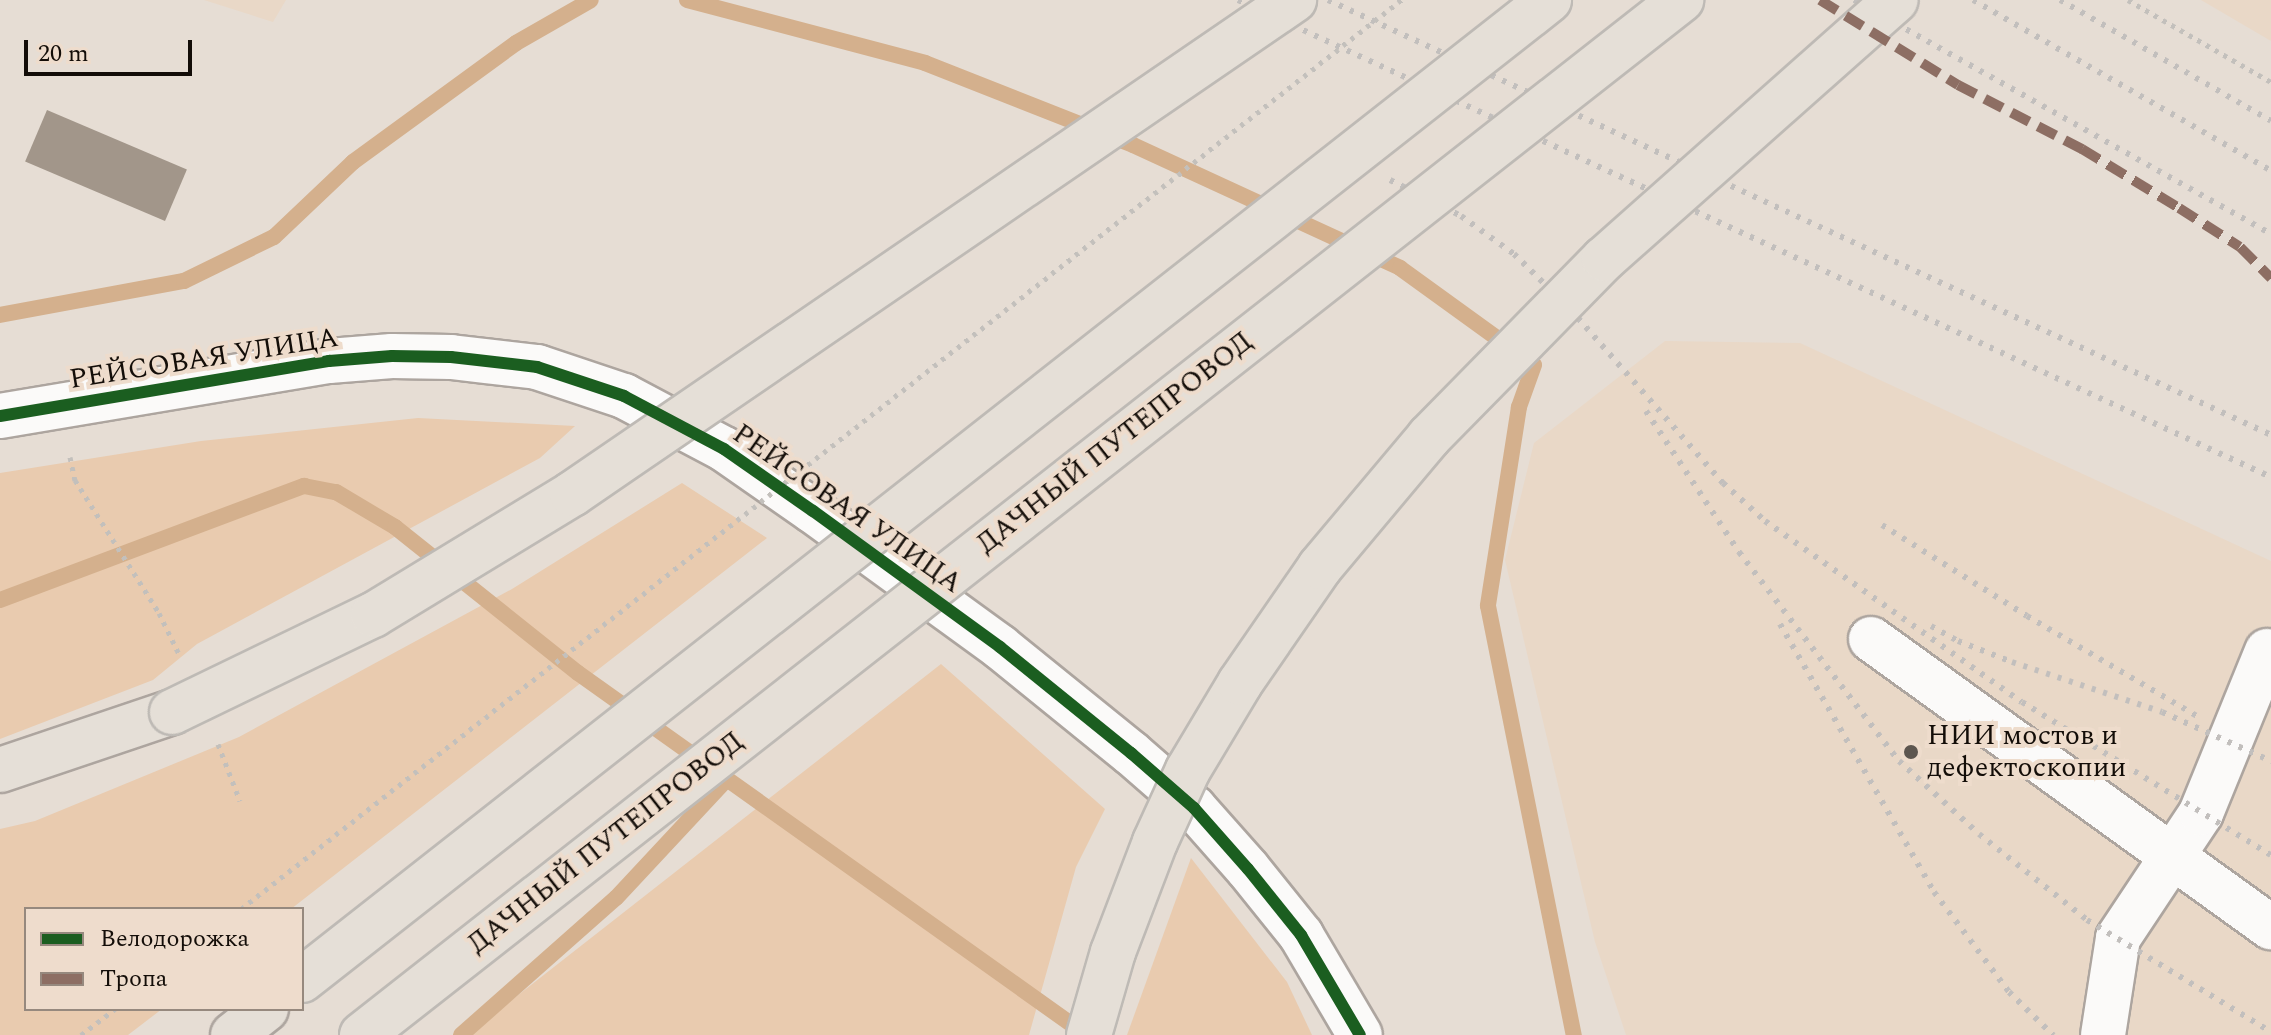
<!DOCTYPE html>
<meta charset="utf-8">
<style>
body{margin:0}
#map{position:relative;width:2271px;height:1035px;overflow:hidden;background:#e6ddd4;font-family:Spectral,serif}
div>[style]{position:absolute}
.built>*{inset:0;background:#e9d8c7}
.green>*{inset:0;background:#e9cbaf}
.stream>*{height:16px;margin:-8px;padding:0 8px;transform-origin:8px;border-radius:8px;background:#d4b08d}
.building>*{inset:0;background:#a2968a;transform-origin:0 0}
.path>*{height:5px;margin-top:-2.5px;transform-origin:0;background:repeating-linear-gradient(90deg,#c3c0bc 0 4px,transparent 0 10px)}
.roads{filter:drop-shadow(2px 0 #ada59f) drop-shadow(-2px 0 #ada59f) drop-shadow(0 2px #ada59f) drop-shadow(0 -2px #ada59f)}
.minor>*{height:44px;margin:-22px;padding:0 22px;transform-origin:22px;border-radius:22px;background:#fbfaf9}
.major>*{height:44px;margin:-22px;padding:0 22px;transform-origin:22px;border-radius:22px;background:#e5dfd7}
.rail>*{height:6px;margin-top:-3px;transform-origin:0;background:repeating-linear-gradient(90deg,#c2bfbd 0 4px,transparent 0 12px)}
.path-bridge>*{height:5px;margin-top:-2.5px;transform-origin:0;background:repeating-linear-gradient(90deg,#c3c0bc 0 4px,transparent 0 10px)}
.bridges{filter:drop-shadow(2px 0 #bebab5) drop-shadow(-2px 0 #bebab5) drop-shadow(0 2px #bebab5) drop-shadow(0 -2px #bebab5)}
.major-bridge>*{height:44px;margin:-22px;padding:0 22px;transform-origin:22px;border-radius:22px;background:#e5dfd7}
.quiet>*{height:10px;margin-top:-5px;transform-origin:0;background:repeating-linear-gradient(90deg,#8d6e63 0 20px,transparent 0 30px)}
.cycleway>*{height:12px;margin:-6px;padding:0 6px;transform-origin:6px;border-radius:6px;background:#1b5e20}
.dots>*{width:22px;height:22px;translate:-50% -50%;box-sizing:border-box;border:4px solid #eedccc;border-radius:50%}
span{translate:-50% -50%;white-space:nowrap;text-align:center;line-height:1.15;-webkit-text-stroke:8px #eedccc;paint-order:stroke}
.street-label{font-size:28px;color:#130d08}
.poi-label{font-size:28px;color:#130d08}
.left{translate:0 -50%;text-align:left}
.legend{position:absolute;left:24px;top:907px;width:280px;height:104px;box-sizing:border-box;background:#eedccc;border:2px solid #96897e;margin:0;padding:10px 14px;list-style:none;font-size:24px;color:#130d08}
.legend li{display:flex;align-items:center;gap:16px;height:40px}
.legend b{width:40px;border:2px solid #96897e}
.scale{position:absolute;left:24px;top:40px;width:168px;height:36px;box-sizing:border-box;border:4px solid #130d08;border-top:0;padding-left:10px;font-size:24px;line-height:28px;white-space:nowrap;color:#130d08;-webkit-text-stroke:6px #eedccc;paint-order:stroke}
</style>
<div id="map">
<div class="built">
<i style="clip-path:polygon(204px 0,286px 0,273px 22px)"></i>
<i style="clip-path:polygon(2201px 0,2271px 0,2271px 41px)"></i>
<i style="clip-path:polygon(1665px 341px,1800px 343px,2271px 561px,2271px 1035px,1626px 1035px,1595px 942px,1505px 560px,1534px 443px)"></i>
</div>
<div class="green">
<i style="clip-path:polygon(418px 418px,575px 426px,540px 458px,197px 644px,153px 680px,0 739px,0 473px,201px 441px)"></i>
<i style="clip-path:polygon(682px 483px,767px 538px,291px 909px,26px 909px,26px 1009px,162px 1009px,128px 1035px,0 1035px,0 829px,35px 821px,239px 737px,512px 589px)"></i>
<i style="clip-path:polygon(941px 664px,1105px 809px,1076px 867px,1029px 1035px,467px 1035px)"></i>
<i style="clip-path:polygon(1191px 858px,1287px 982px,1312px 1035px,1127px 1035px)"></i>
</div>
<div class="stream">
<i style="left:687px;top:0;width:246px;rotate:14.8deg"></i>
<i style="left:925px;top:63px;width:224px;rotate:21.5deg"></i>
<i style="left:1133px;top:145px;width:294px;rotate:24.7deg"></i>
<i style="left:1400px;top:268px;width:165px;rotate:35.9deg"></i>
<i style="left:1534px;top:365px;width:45px;rotate:109.7deg"></i>
<i style="left:1519px;top:407px;width:201px;rotate:98.9deg"></i>
<i style="left:1488px;top:606px;width:438px;rotate:78.7deg"></i>
<i style="left:0;top:315px;width:187px;rotate:-10.5deg"></i>
<i style="left:184px;top:281px;width:100px;rotate:-26.1deg"></i>
<i style="left:274px;top:237px;width:109px;rotate:-43.5deg"></i>
<i style="left:353px;top:162px;width:202px;rotate:-36.1deg"></i>
<i style="left:516px;top:43px;width:86px;rotate:-29.8deg"></i>
<i style="left:0;top:600px;width:325px;rotate:-20.6deg"></i>
<i style="left:304px;top:486px;width:33px;rotate:11deg"></i>
<i style="left:336px;top:492px;width:69px;rotate:30.7deg"></i>
<i style="left:395px;top:527px;width:234px;rotate:38.6deg"></i>
<i style="left:578px;top:673px;width:622px;rotate:35.45deg"></i>
<i style="left:461px;top:1035px;width:207px;rotate:-41.5deg"></i>
<i style="left:616px;top:898px;width:163px;rotate:-47deg"></i>
</div>
<div class="building">
<i style="left:47px;top:110px;width:152px;height:56px;rotate:23deg"></i>
</div>
<div class="path">
<i style="left:2128px;top:0;width:165px;rotate:29.8deg"></i>
<i style="left:70px;top:457px;width:24px;rotate:78deg"></i>
<i style="left:75px;top:480px;width:157px;rotate:57.7deg"></i>
<i style="left:159px;top:613px;width:46px;rotate:64deg"></i>
<i style="left:218px;top:744px;width:61px;rotate:68.9deg"></i>
<i style="left:81px;top:1035px;width:43px;rotate:-37.4deg"></i>
</div>
<div class="roads">
<div class="minor">
<i style="left:0;top:416px;width:334px;rotate:-9.5deg"></i>
<i style="left:329px;top:361px;width:63px;rotate:-4.5deg"></i>
<i style="left:392px;top:356px;width:59px;rotate:1deg"></i>
<i style="left:451px;top:357px;width:87px;rotate:6.6deg"></i>
<i style="left:537px;top:367px;width:92px;rotate:18.4deg"></i>
<i style="left:624px;top:396px;width:113px;rotate:27.9deg"></i>
<i style="left:724px;top:449px;width:108px;rotate:34.9deg"></i>
<i style="left:813px;top:511px;width:231px;rotate:36deg"></i>
<i style="left:1000px;top:647px;width:169px;rotate:39deg"></i>
<i style="left:1131px;top:753px;width:84px;rotate:41.1deg"></i>
<i style="left:1194px;top:808px;width:81px;rotate:48.5deg"></i>
<i style="left:1248px;top:869px;width:85px;rotate:51.2deg"></i>
<i style="left:1301px;top:935px;width:116px;rotate:59.5deg"></i>
<i style="left:1871px;top:639px;width:493px;rotate:35.8deg"></i>
<i style="left:2103px;top:1035px;width:98px;rotate:-81.2deg"></i>
<i style="left:2118px;top:938px;width:150px;rotate:-56.4deg"></i>
<i style="left:2201px;top:813px;width:175px;rotate:-67.8deg"></i>
</div>
<div class="major">
<i style="left:0;top:770px;width:182px;rotate:-18.6deg"></i>
<i style="left:233px;top:1035px;width:42px;rotate:-38.2deg"></i>
</div>
</div>
<div class="rail">
<i style="left:1238px;top:0;width:1138px;rotate:24.79deg"></i>
<i style="left:1328px;top:0;width:1038px;rotate:24.76deg"></i>
<i style="left:1854px;top:0;width:478px;rotate:29.3deg"></i>
<i style="left:1973px;top:0;width:344px;rotate:29.8deg"></i>
<i style="left:2060px;top:0;width:243px;rotate:29.8deg"></i>
<i style="left:1390px;top:180px;width:80px;rotate:26.9deg"></i>
<i style="left:1461px;top:216px;width:65px;rotate:35.6deg"></i>
<i style="left:1514px;top:254px;width:78px;rotate:44.5deg"></i>
<i style="left:1570px;top:309px;width:232px;rotate:48.7deg"></i>
<i style="left:1723px;top:483px;width:57px;rotate:42.1deg"></i>
<i style="left:1765px;top:521px;width:314px;rotate:35.2deg"></i>
<i style="left:2022px;top:702px;width:292px;rotate:31.6deg"></i>
<i style="left:1646px;top:411px;width:169px;rotate:56.6deg"></i>
<i style="left:1739px;top:552px;width:263px;rotate:52.6deg"></i>
<i style="left:1899px;top:761px;width:108px;rotate:42.4deg"></i>
<i style="left:1979px;top:834px;width:138px;rotate:38.5deg"></i>
<i style="left:2087px;top:920px;width:215px;rotate:31.3deg"></i>
<i style="left:1882px;top:525px;width:171px;rotate:32.1deg"></i>
<i style="left:2027px;top:616px;width:203px;rotate:30.5deg"></i>
<i style="left:1780px;top:624px;width:309px;rotate:60.1deg"></i>
<i style="left:1934px;top:892px;width:125px;rotate:53.1deg"></i>
<i style="left:2009px;top:992px;width:62px;rotate:44.3deg"></i>
<i style="left:1931px;top:626px;width:31px;rotate:29deg"></i>
<i style="left:1958px;top:641px;width:58px;rotate:21.3deg"></i>
<i style="left:2012px;top:662px;width:158px;rotate:18.4deg"></i>
<i style="left:2162px;top:712px;width:120px;rotate:24.2deg"></i>
</div>
<div class="path-bridge">
<i style="left:241px;top:909px;width:1474px;rotate:-38.08deg"></i>
</div>
<div class="bridges">
<div class="major-bridge">
<i style="left:172px;top:712px;width:223px;rotate:-25.8deg"></i>
<i style="left:373px;top:615px;width:233px;rotate:-31.3deg"></i>
<i style="left:572px;top:494px;width:875px;rotate:-34.38deg"></i>
<i style="left:302px;top:980px;width:1586px;rotate:-38.16deg"></i>
<i style="left:362px;top:1035px;width:1677px;rotate:-38.12deg"></i>
<i style="left:1089px;top:1035px;width:86px;rotate:-73.9deg"></i>
<i style="left:1113px;top:952px;width:118px;rotate:-69.1deg"></i>
<i style="left:1155px;top:842px;width:79px;rotate:-65.4deg"></i>
<i style="left:1188px;top:770px;width:101px;rotate:-59.1deg"></i>
<i style="left:1240px;top:683px;width:141px;rotate:-55.4deg"></i>
<i style="left:1320px;top:567px;width:170px;rotate:-50deg"></i>
<i style="left:1429px;top:437px;width:250px;rotate:-45.5deg"></i>
<i style="left:1604px;top:259px;width:390px;rotate:-41.6deg"></i>
</div>
</div>
<div class="quiet">
<i style="left:1820px;top:0;width:162px;rotate:31.6deg"></i>
<i style="left:1958px;top:85px;width:140px;rotate:27.3deg"></i>
<i style="left:2082px;top:149px;width:114px;rotate:31.3deg"></i>
<i style="left:2179px;top:208px;width:72px;rotate:32.6deg"></i>
<i style="left:2240px;top:247px;width:44px;rotate:45deg"></i>
</div>
<div class="cycleway">
<i style="left:0;top:416px;width:334px;rotate:-9.5deg"></i>
<i style="left:329px;top:361px;width:63px;rotate:-4.5deg"></i>
<i style="left:392px;top:356px;width:59px;rotate:1deg"></i>
<i style="left:451px;top:357px;width:87px;rotate:6.6deg"></i>
<i style="left:537px;top:367px;width:92px;rotate:18.4deg"></i>
<i style="left:624px;top:396px;width:113px;rotate:27.9deg"></i>
<i style="left:724px;top:449px;width:108px;rotate:34.9deg"></i>
<i style="left:813px;top:511px;width:231px;rotate:36deg"></i>
<i style="left:1000px;top:647px;width:169px;rotate:39deg"></i>
<i style="left:1131px;top:753px;width:84px;rotate:41.1deg"></i>
<i style="left:1194px;top:808px;width:81px;rotate:48.5deg"></i>
<i style="left:1248px;top:869px;width:85px;rotate:51.2deg"></i>
<i style="left:1301px;top:935px;width:116px;rotate:59.5deg"></i>
</div>
<div class="dots">
<i style="left:1911px;top:752px;background:#5d564f"></i>
</div>
<div class="street-label">
<span style="left:204px;top:359px;rotate:-9deg">РЕЙСОВАЯ УЛИЦА</span>
<span style="left:1115px;top:443px;rotate:-38deg">ДАЧНЫЙ ПУТЕПРОВОД</span>
<span style="left:847px;top:509px;rotate:35deg">РЕЙСОВАЯ УЛИЦА</span>
<span style="left:606px;top:843px;rotate:-38deg">ДАЧНЫЙ ПУТЕПРОВОД</span>
</div>
<div class="poi-label">
<span class="left" style="left:1927px;top:752px">НИИ мостов и<br>дефектоскопии</span>
</div>
<ul class="legend">
<li><b style="height:10px;background:#1b5e20"></b>Велодорожка</li>
<li><b style="height:10px;background:#8d6e63"></b>Тропа</li>
</ul>
<div class="scale">20 m</div>
</div>
